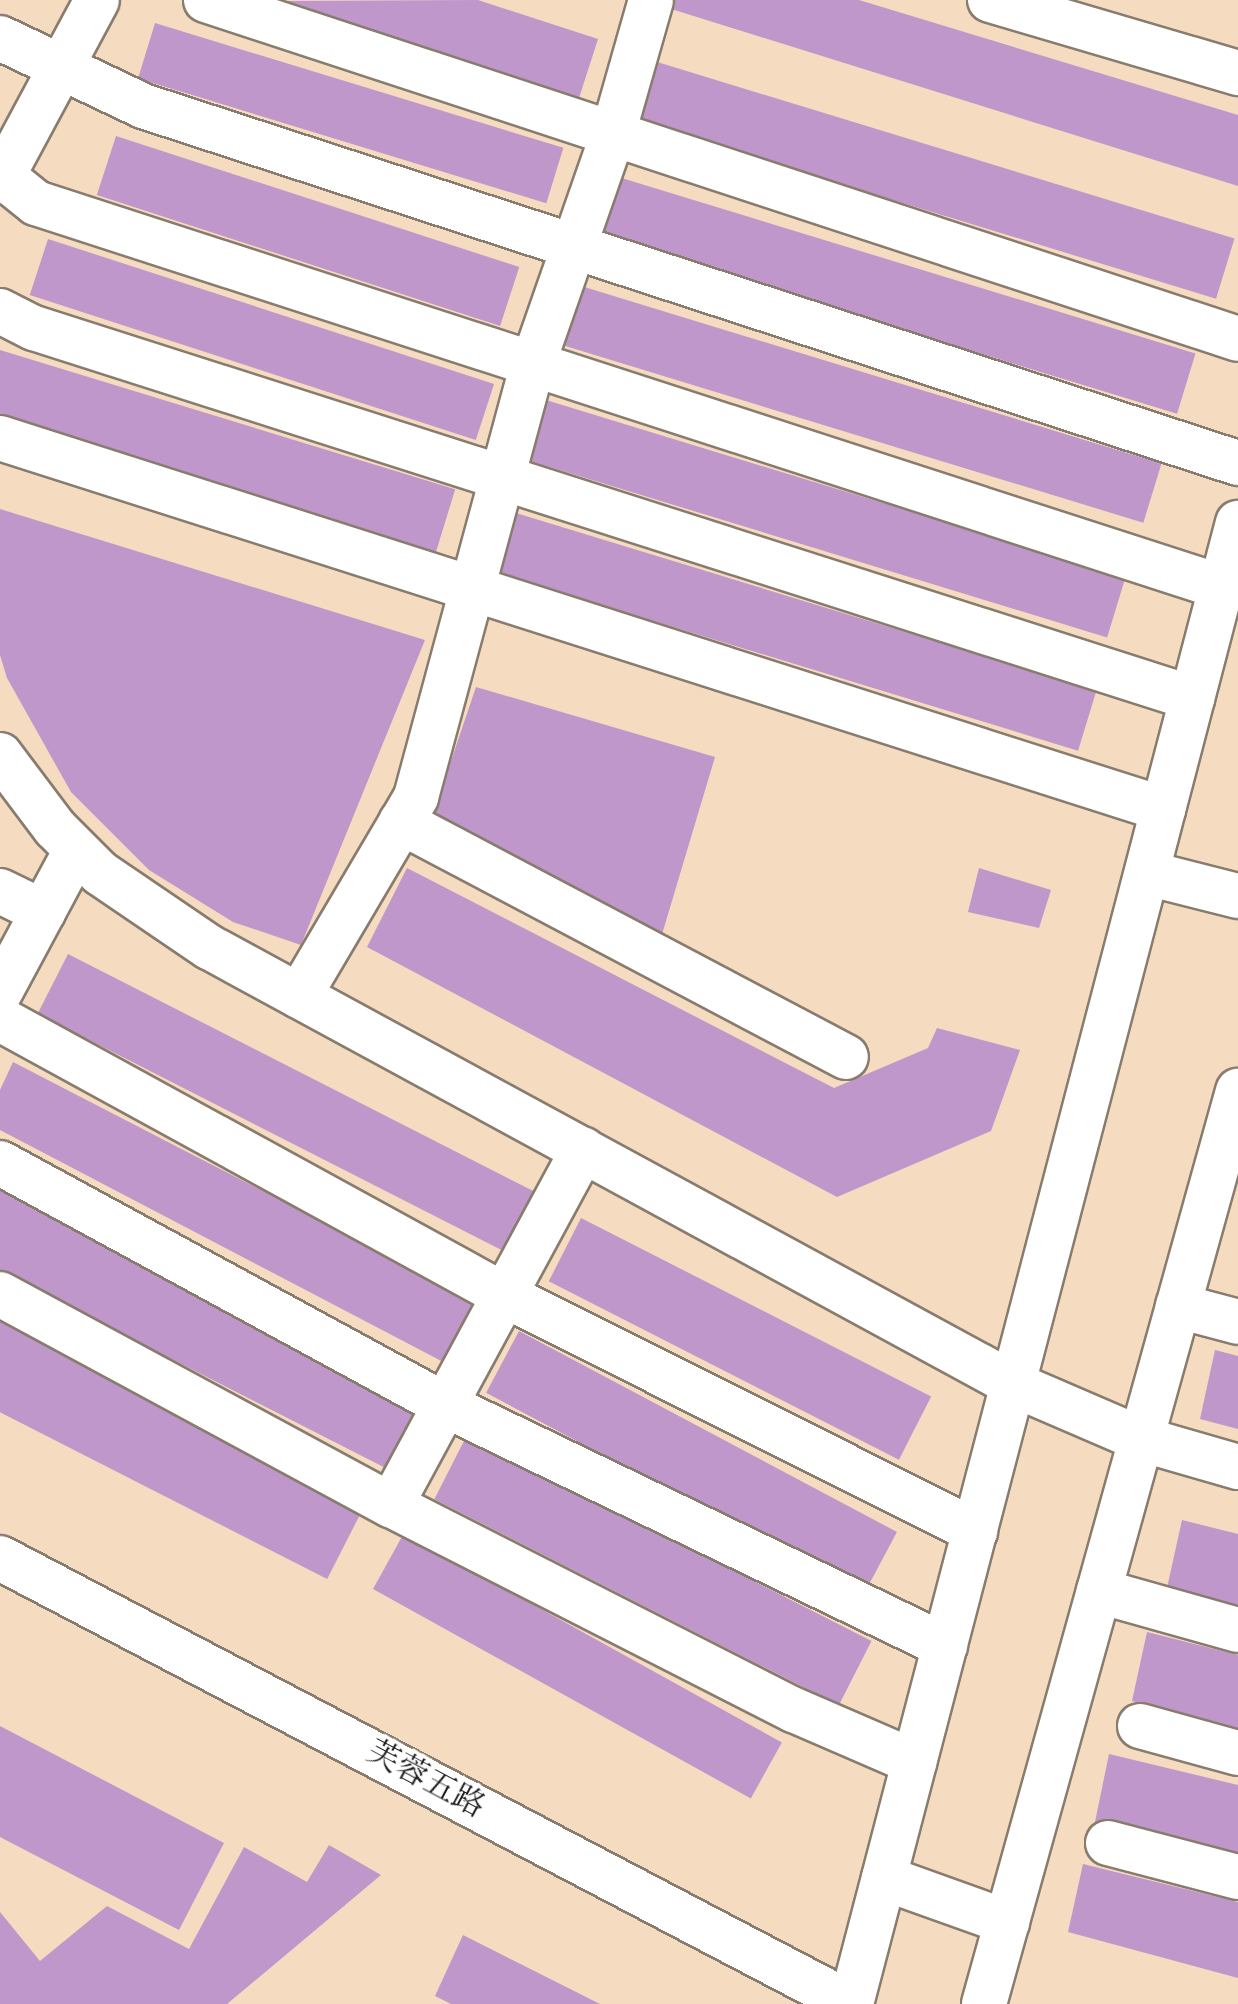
<!DOCTYPE html>
<meta charset="utf-8">
<style>
body{margin:0}
#map{position:relative;width:1238px;height:2004px;overflow:hidden;background:#f5dbbf;font-family:Vollkorn,"Noto Serif SC",serif}
div>[style]{position:absolute}
.building>*{inset:0;background:#bf97cb;transform-origin:0 0}
.roads{filter:drop-shadow(2px 0 #887c6e) drop-shadow(-2px 0 #887c6e) drop-shadow(0 2px #887c6e) drop-shadow(0 -2px #887c6e)}
.minor>*{height:44px;margin:-22px;padding:0 22px;transform-origin:22px;border-radius:22px;background:#fff}
span{translate:-50% -50%;white-space:nowrap;text-align:center;line-height:1.15;-webkit-text-stroke:7px #fff;paint-order:stroke}
.street-label{font-size:32px;color:#1c1c1c}
</style>
<div id="map">
<div class="building">
<i style="clip-path:polygon(478px 0,598px 39px,579px 98px,280px 1px)"></i>
<i style="clip-path:polygon(671px 0,859px 0,1238px 115px,1238px 186px,668px 8px)"></i>
<i style="left:155px;top:23px;width:427px;height:58px;rotate:17deg"></i>
<i style="left:654px;top:61px;width:607px;height:63px;rotate:17deg"></i>
<i style="left:116px;top:136px;width:424px;height:62px;rotate:18deg"></i>
<i style="left:615px;top:176px;width:607px;height:63px;rotate:17deg"></i>
<i style="left:48px;top:239px;width:469px;height:59px;rotate:18deg"></i>
<i style="left:581px;top:286px;width:607px;height:62px;rotate:17deg"></i>
<i style="left:0;top:350px;width:476px;height:72px;rotate:17deg"></i>
<i style="left:546px;top:400px;width:606px;height:63px;rotate:17deg"></i>
<i style="clip-path:polygon(0 509px,425px 640px,301px 945px,233px 922px,149px 870px,71px 792px,7px 678px,0 655px)"></i>
<i style="left:516px;top:513px;width:607px;height:63px;rotate:17deg"></i>
<i style="clip-path:polygon(476px 687px,715px 757px,660px 941px,432px 817px)"></i>
<i style="clip-path:polygon(407px 868px,834px 1088px,928px 1048px,937px 1028px,1020px 1050px,991px 1131px,837px 1197px,367px 947px)"></i>
<i style="clip-path:polygon(979px 868px,1051px 890px,1039px 928px,968px 912px)"></i>
<i style="left:68px;top:954px;width:530px;height:67px;rotate:27deg"></i>
<i style="clip-path:polygon(13px 1062px,480px 1303px,449px 1365px,0 1130px,0 1090px)"></i>
<i style="left:0;top:1184px;width:473px;height:78px;rotate:27deg"></i>
<i style="left:581px;top:1218px;width:393px;height:71px;rotate:27deg"></i>
<i style="left:0;top:1318px;width:410px;height:84px;rotate:27deg"></i>
<i style="left:519px;top:1331px;width:428px;height:70px;rotate:28deg"></i>
<i style="clip-path:polygon(1215px 1350px,1238px 1356px,1238px 1429px,1200px 1419px)"></i>
<i style="left:467px;top:1435px;width:454px;height:72px;rotate:27deg"></i>
<i style="clip-path:polygon(1182px 1520px,1238px 1534px,1238px 1607px,1167px 1588px)"></i>
<i style="left:404px;top:1533px;width:432px;height:64px;rotate:29deg"></i>
<i style="clip-path:polygon(1147px 1632px,1238px 1655px,1238px 1729px,1132px 1701px)"></i>
<i style="clip-path:polygon(0 1726px,224px 1843px,179px 1930px,0 1837px)"></i>
<i style="clip-path:polygon(1109px 1754px,1238px 1785px,1238px 1860px,1095px 1822px)"></i>
<i style="clip-path:polygon(329px 1845px,381px 1875px,227px 2004px,0 2004px,0 1912px,40px 1961px,107px 1906px,189px 1949px,244px 1847px,307px 1882px)"></i>
<i style="clip-path:polygon(1083px 1864px,1238px 1902px,1238px 1978px,1068px 1932px)"></i>
<i style="clip-path:polygon(463px 1935px,600px 2004px,451px 2004px,435px 1996px)"></i>
</div>
<div class="roads">
<div class="minor">
<i style="left:206px;top:0;width:1086px;rotate:18.18deg"></i>
<i style="left:990px;top:0;width:259px;rotate:16.4deg"></i>
<i style="left:0;top:38px;width:158px;rotate:25.4deg"></i>
<i style="left:143px;top:106px;width:1152px;rotate:18.06deg"></i>
<i style="left:0;top:174px;width:46px;rotate:38.9deg"></i>
<i style="left:36px;top:203px;width:1246px;rotate:17.95deg"></i>
<i style="left:0;top:181px;width:205px;rotate:-61.8deg"></i>
<i style="left:0;top:311px;width:38px;rotate:27deg"></i>
<i style="left:34px;top:328px;width:1216px;rotate:17.72deg"></i>
<i style="left:0;top:438px;width:1221px;rotate:17.69deg"></i>
<i style="left:0;top:755px;width:91px;rotate:53deg"></i>
<i style="left:55px;top:828px;width:64px;rotate:45deg"></i>
<i style="left:100px;top:873px;width:132px;rotate:34.2deg"></i>
<i style="left:209px;top:947px;width:915px;rotate:28.53deg"></i>
<i style="left:1013px;top:1384px;width:139px;rotate:23.3deg"></i>
<i style="left:1141px;top:1439px;width:101px;rotate:16.1deg"></i>
<i style="left:401px;top:822px;width:503px;rotate:27.84deg"></i>
<i style="left:1147px;top:873px;width:94px;rotate:14.2deg"></i>
<i style="left:0;top:891px;width:48px;rotate:26deg"></i>
<i style="left:0;top:992px;width:161px;rotate:-61.8deg"></i>
<i style="left:299px;top:996px;width:231px;rotate:-59.5deg"></i>
<i style="left:416px;top:797px;width:452px;rotate:-74.9deg"></i>
<i style="left:534px;top:361px;width:237px;rotate:-70.8deg"></i>
<i style="left:612px;top:137px;width:142px;rotate:-74.1deg"></i>
<i style="left:0;top:1019px;width:575px;rotate:28.71deg"></i>
<i style="left:504px;top:1295px;width:527px;rotate:26.61deg"></i>
<i style="left:0;top:1163px;width:507px;rotate:28.54deg"></i>
<i style="left:445px;top:1405px;width:555px;rotate:25.73deg"></i>
<i style="left:0;top:1294px;width:444px;rotate:28.4deg"></i>
<i style="left:391px;top:1505px;width:452px;rotate:27deg"></i>
<i style="left:794px;top:1710px;width:131px;rotate:23.4deg"></i>
<i style="left:1178px;top:1306px;width:62px;rotate:14.9deg"></i>
<i style="left:391px;top:1505px;width:404px;rotate:-61.6deg"></i>
<i style="left:0;top:1558px;width:961px;rotate:27.66deg"></i>
<i style="left:1099px;top:1591px;width:144px;rotate:15.7deg"></i>
<i style="left:1140px;top:1726px;width:102px;rotate:15.4deg"></i>
<i style="left:1108px;top:1843px;width:134px;rotate:14.7deg"></i>
<i style="left:884px;top:1878px;width:131px;rotate:19.7deg"></i>
<i style="left:851px;top:2004px;width:1531px;rotate:-75.36deg"></i>
<i style="left:984px;top:2004px;width:948px;rotate:-74.45deg"></i>
</div>
</div>
<div class="street-label">
<span style="left:425px;top:1781px;rotate:28deg">芙蓉五路</span>
</div>
</div>
